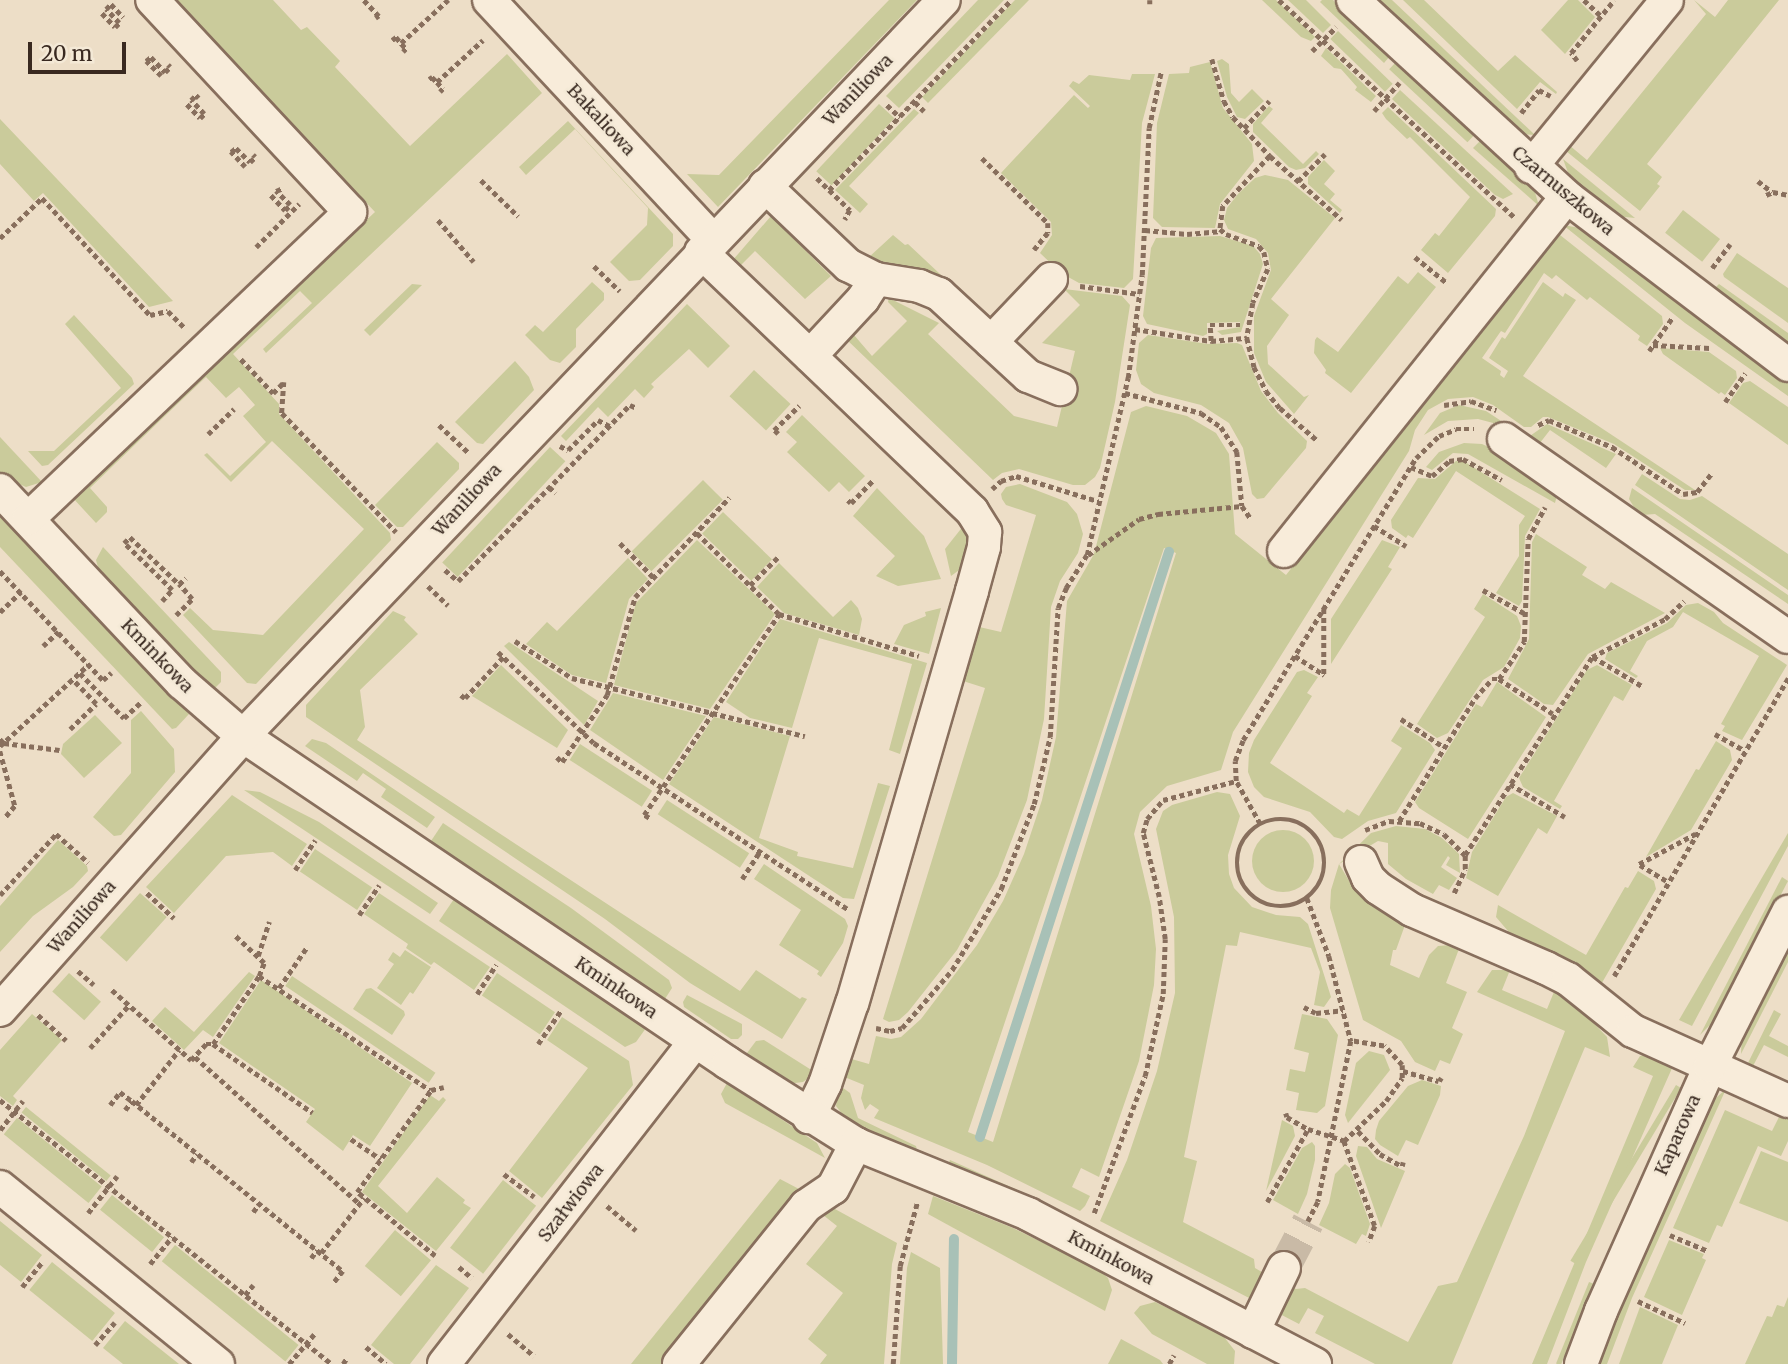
<!DOCTYPE html>
<meta charset="utf-8">
<style>
body{margin:0}
#map{position:relative;width:1788px;height:1364px;overflow:hidden;background:#eddec7;font-family:Merriweather,serif}
div>[style]{position:absolute}
.green>*{inset:0;background:#cacb9b;transform-origin:0 0}
.round{border-radius:50%}
.stream>*{height:10px;margin:-5px;padding:0 5px;transform-origin:5px;border-radius:5px;background:#a8c1b7}
.minor-tunnel>*{height:32px;margin-top:-16px;transform-origin:0;background:repeating-linear-gradient(90deg,#c9baa6 0 32px,transparent 0 48px)}
.path>*{height:4.5px;margin-top:-2.25px;transform-origin:0;background:repeating-linear-gradient(90deg,#886f5d 0 5px,transparent 0 8.5px)}
.path>.ring{margin:-2.25px;padding:0;box-sizing:content-box;background:none;border:4.5px solid #886f5d;border-radius:50%}
.roads{filter:drop-shadow(2px 0 #886f5d) drop-shadow(-2px 0 #886f5d) drop-shadow(0 2px #886f5d) drop-shadow(0 -2px #886f5d)}
.minor>*{height:32px;margin:-16px;padding:0 16px;transform-origin:16px;border-radius:16px;background:#f8ecda}
span{translate:-50% -50%;white-space:nowrap;text-align:center;line-height:1.15;-webkit-text-stroke:5px #f4e9d6;paint-order:stroke}
.street-label{font-size:18px;color:#392920}
.scale{position:absolute;left:28px;top:42px;width:98px;height:32px;box-sizing:border-box;border:4px solid #392920;border-top:0;padding-left:9px;font-size:21px;line-height:24px;white-space:nowrap;color:#392920;-webkit-text-stroke:5px #f4e9d6;paint-order:stroke}
</style>
<div id="map">
<div class="green">
<i style="clip-path:polygon(177px 0,273px 0,301px 30px,307px 27px,340px 61px,335px 67px,410px 146px,507px 54px,542px 93px,266px 353px,263px 349px,312px 303px,300px 291px,233px 354px,279px 404px,279px 414px,390px 533px,391px 540px,256px 684px,247px 683px,183px 615px,190px 608px,213px 630px,263px 635px,364px 529px,272px 441px,231px 482px,204px 455px,207px 453px,230px 476px,266px 442px,243px 416px,255px 405px,239px 387px,226px 398px,206px 377px,169px 412px,90px 488px,107px 507px,107px 512px,96px 523px,72px 497px,375px 212px)"></i>
<i style="clip-path:polygon(889px 0,917px 0,718px 207px,687px 174px,719px 175px)"></i>
<i style="clip-path:polygon(978px 0,1004px 0,899px 108px,886px 96px)"></i>
<i style="clip-path:polygon(1015px 0,1029px 0,928px 103px,922px 97px)"></i>
<i style="clip-path:polygon(1262px 0,1276px 0,1315px 37px,1311px 41px,1301px 37px)"></i>
<i style="clip-path:polygon(1288px 0,1306px 0,1331px 25px,1323px 33px)"></i>
<i style="clip-path:polygon(1322px 0,1333px 0,1390px 56px,1384px 63px,1320px 2px)"></i>
<i style="clip-path:polygon(1377px 0,1392px 0,1535px 135px,1520px 134px)"></i>
<i style="clip-path:polygon(1403px 0,1424px 0,1498px 71px,1515px 55px,1557px 92px,1556px 94px,1540px 82px,1517px 109px)"></i>
<i style="clip-path:polygon(1568px 0,1578px 0,1595px 17px,1565px 54px,1541px 30px)"></i>
<i style="clip-path:polygon(1694px 0,1715px 17px,1728px 0,1779px 0,1647px 164px,1662px 177px,1657px 184px,1660px 186px,1640px 211px,1566px 151px,1569px 145px,1587px 160px,1706px 14px)"></i>
<i style="left:1338px;top:31px;width:76px;height:11px;rotate:44deg"></i>
<i style="clip-path:polygon(1326px 48px,1376px 96px,1371px 102px,1355px 90px,1357px 87px,1341px 69px,1334px 68px,1321px 56px)"></i>
<i style="clip-path:polygon(1222px 59px,1229px 64px,1231px 93px,1239px 102px,1252px 89px,1264px 101px,1245px 119px,1237px 117px,1227px 97px,1217px 61px)"></i>
<i style="clip-path:polygon(1210px 62px,1223px 108px,1252px 144px,1254px 161px,1220px 204px,1215px 228px,1162px 227px,1153px 218px,1157px 123px,1169px 74px,1189px 73px,1190px 67px)"></i>
<i style="left:1396px;top:62px;width:107px;height:10px;rotate:43deg"></i>
<i style="clip-path:polygon(1132px 74px,1155px 74px,1142px 123px,1133px 279px,1124px 288px,1079px 283px,1061px 273px,1040px 253px,1052px 235px,1051px 222px,1001px 173px,1074px 95px,1088px 108px,1090px 106px,1069px 86px,1073px 81px,1079px 84px,1089px 75px,1130px 80px)"></i>
<i style="clip-path:polygon(1400px 90px,1513px 194px,1503px 199px,1495px 195px,1392px 99px)"></i>
<i style="left:879px;top:104px;width:21px;height:92px;rotate:43deg"></i>
<i style="clip-path:polygon(1269px 106px,1273px 109px,1261px 123px,1303px 164px,1316px 151px,1319px 154px,1305px 168px,1296px 170px,1289px 167px,1253px 132px,1253px 124px)"></i>
<i style="clip-path:polygon(1388px 107px,1496px 209px,1495px 216px,1448px 273px,1421px 250px,1435px 233px,1439px 236px,1470px 197px,1410px 137px,1407px 139px,1386px 119px,1382px 113px)"></i>
<i style="clip-path:polygon(914px 109px,919px 113px,849px 186px,868px 204px,860px 213px,835px 190px)"></i>
<i style="clip-path:polygon(0 119px,153px 280px,173px 301px,149px 307px,43px 193px,34px 201px,0 164px)"></i>
<i style="clip-path:polygon(568px 121px,673px 234px,673px 246px,640px 280px,629px 281px,610px 262px,647px 225px,648px 208px,575px 129px,526px 175px,519px 167px)"></i>
<i style="clip-path:polygon(1480px 141px,1534px 189px,1539px 206px,1473px 148px)"></i>
<i style="clip-path:polygon(1563px 159px,1635px 218px,1616px 216px,1593px 199px,1570px 178px)"></i>
<i style="clip-path:polygon(1324px 160px,1335px 171px,1324px 184px,1335px 194px,1330px 200px,1342px 210px,1340px 213px,1308px 184px,1308px 177px)"></i>
<i style="clip-path:polygon(1265px 175px,1288px 180px,1335px 218px,1271px 299px,1289px 315px,1267px 346px,1268px 364px,1304px 397px,1309px 395px,1294px 414px,1266px 382px,1254px 353px,1254px 316px,1271px 270px,1268px 253px,1256px 239px,1228px 229px,1224px 220px,1227px 208px,1238px 194px,1255px 178px)"></i>
<i style="left:1683px;top:210px;width:47px;height:29px;rotate:38deg"></i>
<i style="clip-path:polygon(771px 216px,831px 276px,805px 299px,755px 251px,738px 268px,732px 261px)"></i>
<i style="clip-path:polygon(1563px 225px,1580px 228px,1698px 319px,1788px 383px,1788px 396px,1685px 323px)"></i>
<i style="clip-path:polygon(evenodd,1555px 231px,1662px 316px,1663px 324px,1647px 346px,1638px 340px,1640px 336px,1590px 297px,1587px 300px,1556px 275px,1552px 279px,1544px 273px,1505px 333px,1501px 331px,1482px 358px,1501px 371px,1500px 375px,1504px 378px,1508px 371px,1489px 358px,1502px 337px,1505px 339px,1543px 282px,1563px 297px,1565px 293px,1576px 300px,1523px 376px,1695px 490px,1685px 490px,1614px 444px,1548px 417px,1543px 417px,1531px 427px,1524px 427px,1493px 405px,1473px 397px,1448px 399px,1428px 410px,1415px 430px,1409px 451px,1233px 732px,1221px 770px,1167px 786px,1140px 812px,1134px 834px,1151px 906px,1156px 949px,1154px 985px,1139px 1061px,1099px 1177px,1081px 1168px,1072px 1187px,1090px 1196px,1085px 1206px,1080px 1211px,987px 1165px,874px 1118px,879px 1110px,870px 1104px,865px 1110px,861px 1098px,864px 1085px,842px 1076px,848px 1058px,869px 1064px,876px 1036px,891px 1039px,901px 1037px,921px 1019px,977px 945px,1003px 901px,1024px 854px,1042px 800px,1056px 737px,1067px 601px,1094px 554px,1131px 412px,1146px 406px,1187px 416px,1216px 433px,1229px 454px,1235px 534px,1286px 575px,1469px 346px,1555px 231px,1164px 548px,1176px 553px,993px 1142px,968px 1132px,1164px 548px)"></i>
<i style="clip-path:polygon(893px 235px,905px 245px,908px 244px,956px 289px,886px 268px,868px 258px)"></i>
<i style="clip-path:polygon(1220px 236px,1253px 246px,1260px 254px,1263px 264px,1241px 332px,1222px 335px,1217px 331px,1240px 327px,1240px 322px,1207px 323px,1207px 334px,1203px 336px,1147px 324px,1143px 316px,1151px 248px,1156px 238px)"></i>
<i style="clip-path:polygon(1737px 253px,1788px 288px,1788px 323px,1724px 277px,1723px 274px)"></i>
<i style="clip-path:polygon(1418px 272px,1436px 287px,1351px 393px,1325px 373px,1326px 370px,1314px 353px,1315px 340px,1317px 337px,1338px 352px,1398px 276px,1408px 284px)"></i>
<i style="clip-path:polygon(592px 282px,604px 293px,604px 300px,576px 329px,576px 347px,560px 363px,550px 360px,525px 335px,535px 325px,543px 332px)"></i>
<i style="clip-path:polygon(412px 284px,422px 285px,370px 336px,364px 330px)"></i>
<i style="clip-path:polygon(1719px 284px,1788px 333px,1788px 346px,1711px 292px)"></i>
<i style="clip-path:polygon(1064px 289px,1122px 296px,1130px 305px,1115px 402px,1100px 468px,1095px 477px,1085px 485px,1073px 485px,1019px 469px,1002px 473px,993px 480px,845px 338px,849px 333px,854px 335px,872px 356px,907px 321px,888px 302px,889px 298px,939px 323px,928px 334px,1014px 416px,1057px 427px,1075px 351px,1042px 343px,1080px 305px)"></i>
<i style="clip-path:polygon(687px 304px,730px 346px,708px 368px,689px 349px,651px 384px,654px 387px,644px 398px,635px 389px,608px 417px,598px 407px,566px 441px,561px 436px)"></i>
<i style="clip-path:polygon(74px 315px,132px 378px,134px 384px,48px 465px,42px 466px,28px 451px,54px 451px,121px 388px,65px 324px)"></i>
<i style="clip-path:polygon(1148px 335px,1208px 344px,1237px 343px,1242px 345px,1261px 391px,1278px 413px,1307px 441px,1306px 448px,1264px 498px,1257px 499px,1252px 494px,1243px 448px,1229px 423px,1201px 405px,1154px 393px,1141px 384px,1136px 370px,1139px 343px)"></i>
<i style="clip-path:polygon(1660px 348px,1709px 352px,1736px 371px,1737px 378px,1725px 395px,1721px 392px,1719px 394px,1663px 354px)"></i>
<i style="clip-path:polygon(515px 361px,529px 377px,534px 390px,483px 444px,477px 443px,455px 422px)"></i>
<i style="left:754px;top:370px;width:50px;height:36px;rotate:43deg"></i>
<i style="clip-path:polygon(1750px 381px,1788px 407px,1788px 445px,1729px 403px,1743px 383px)"></i>
<i style="clip-path:polygon(1459px 405px,1486px 411px,1527px 438px,1547px 424px,1616px 454px,1606px 468px,1550px 430px,1536px 448px,1497px 424px,1478px 419px,1448px 421px,1424px 435px,1440px 413px)"></i>
<i style="clip-path:polygon(802px 415px,865px 476px,849px 492px,839px 482px,829px 492px,787px 452px,797px 442px,786px 432px)"></i>
<i style="clip-path:polygon(0 437px,42px 482px,26px 487px,5px 478px,0 473px)"></i>
<i style="clip-path:polygon(437px 442px,459px 463px,459px 469px,403px 527px,397px 527px,375px 505px)"></i>
<i style="clip-path:polygon(1464px 443px,1482px 444px,1497px 451px,1557px 495px,1555px 503px,1468px 454px,1453px 453px,1432px 470px,1426px 467px,1439px 452px)"></i>
<i style="left:550px;top:447px;width:21px;height:158px;rotate:43deg"></i>
<i style="clip-path:polygon(1456px 461px,1465px 462px,1540px 509px,1525px 536px,1522px 601px,1519px 606px,1496px 593px,1519px 556px,1519px 525px,1525px 516px,1456px 471px,1413px 538px,1408px 535px,1406px 538px,1392px 528px,1391px 520px,1418px 478px,1435px 479px)"></i>
<i style="clip-path:polygon(1642px 474px,1680px 499px,1690px 500px,1702px 496px,1788px 554px,1788px 590px,1635px 485px)"></i>
<i style="left:703px;top:480px;width:28px;height:101px;rotate:45deg"></i>
<i style="clip-path:polygon(1020px 484px,1067px 502px,1077px 514px,1083px 534px,1078px 553px,1060px 581px,1051px 607px,1044px 719px,1027px 800px,998px 876px,957px 950px,908px 1012px,899px 1020px,889px 1022px,883px 1019px,985px 688px,960px 680px,975px 626px,1001px 632px,1036px 515px,1006px 505px,1002px 499px,1001px 494px,1006px 487px)"></i>
<i style="clip-path:polygon(877px 488px,924px 536px,941px 579px,898px 586px,876px 576px,895px 556px,853px 516px)"></i>
<i style="clip-path:polygon(1632px 488px,1788px 595px,1788px 604px,1655px 514px,1642px 515px,1637px 512px,1629px 499px)"></i>
<i style="left:723px;top:512px;width:68px;height:30px;rotate:44deg"></i>
<i style="clip-path:polygon(0 513px,189px 714px,176px 728px,172px 729px,0 547px)"></i>
<i style="clip-path:polygon(964px 525px,971px 532px,966px 565px,951px 576px,945px 549px)"></i>
<i style="clip-path:polygon(1536px 534px,1587px 567px,1582px 575px,1605px 589px,1611px 582px,1665px 613px,1588px 654px,1553px 705px,1544px 704px,1508px 679px,1529px 639px,1532px 542px)"></i>
<i style="clip-path:polygon(697px 540px,775px 614px,710px 709px,614px 685px,636px 603px)"></i>
<i style="clip-path:polygon(1382px 540px,1400px 547px,1388px 567px,1392px 569px,1331px 664px,1331px 619px)"></i>
<i style="clip-path:polygon(103px 547px,221px 672px,221px 682px,210px 693px,101px 578px,96px 560px)"></i>
<i style="clip-path:polygon(628px 558px,648px 579px,629px 599px,606px 683px,572px 675px,526px 644px,547px 622px,557px 631px)"></i>
<i style="clip-path:polygon(779px 563px,833px 617px,851px 600px,858px 608px,862px 619px,859px 635px,784px 613px,757px 587px)"></i>
<i style="clip-path:polygon(1483px 594px,1517px 616px,1521px 626px,1520px 638px,1504px 667px,1483px 680px,1448px 733px,1437px 738px,1417px 724px,1485px 617px,1474px 609px)"></i>
<i style="clip-path:polygon(1698px 603px,1714px 612px,1723px 623px,1787px 665px,1742px 740px,1722px 731px,1725px 726px,1721px 724px,1759px 656px,1683px 612px,1673px 627px,1647px 641px,1630px 671px,1638px 676px,1636px 678px,1605px 659px,1607px 653px,1667px 623px,1686px 605px)"></i>
<i style="clip-path:polygon(941px 608px,929px 654px,894px 644px,904px 625px,926px 616px,925px 612px)"></i>
<i style="clip-path:polygon(393px 611px,406px 617px,404px 620px,418px 634px,360px 690px,365px 727px,357px 740px,740px 991px,756px 970px,800px 999px,802px 997px,807px 999px,782px 1039px,690px 983px,605px 919px,306px 717px,306px 705px)"></i>
<i style="clip-path:polygon(780px 619px,927px 663px,900px 754px,889px 750px,912px 664px,819px 638px,792px 728px,750px 718px,726px 702px)"></i>
<i style="clip-path:polygon(509px 642px,598px 701px,584px 725px,504px 646px)"></i>
<i style="clip-path:polygon(501px 665px,568px 730px,557px 748px,472px 696px)"></i>
<i style="clip-path:polygon(1597px 665px,1632px 685px,1623px 701px,1614px 696px,1554px 801px,1562px 806px,1560px 809px,1523px 787px,1519px 778px,1587px 670px)"></i>
<i style="clip-path:polygon(1304px 670px,1318px 677px,1307px 693px,1312px 696px,1270px 763px,1344px 813px,1347px 809px,1359px 816px,1402px 748px,1391px 741px,1401px 725px,1430px 743px,1435px 750px,1396px 813px,1368px 821px,1342px 839px,1334px 837px,1310px 812px,1264px 797px,1254px 787px,1248px 772px,1249px 753px,1254px 740px,1297px 672px)"></i>
<i style="clip-path:polygon(1497px 682px,1546px 717px,1468px 839px,1419px 808px,1415px 802px,1476px 704px,1482px 707px)"></i>
<i style="clip-path:polygon(613px 693px,706px 716px,663px 780px,590px 730px)"></i>
<i style="clip-path:polygon(141px 711px,174px 749px,175px 772px,121px 835px,114px 836px,93px 817px,131px 773px,131px 720px)"></i>
<i style="clip-path:polygon(95px 715px,122px 743px,84px 778px,61px 754px,63px 744px)"></i>
<i style="clip-path:polygon(714px 717px,790px 736px,759px 838px,798px 852px,797px 856px,853px 868px,878px 783px,890px 786px,854px 899px,843px 898px,669px 784px)"></i>
<i style="clip-path:polygon(312px 739px,326px 743px,435px 817px,427px 828px,381px 797px,386px 789px,363px 773px,357px 781px,305px 746px)"></i>
<i style="clip-path:polygon(1716px 741px,1730px 750px,1732px 760px,1691px 830px,1646px 857px,1696px 769px,1699px 770px)"></i>
<i style="left:580px;top:744px;width:86px;height:19px;rotate:33deg"></i>
<i style="clip-path:polygon(244px 790px,260px 792px,319px 822px,438px 903px,430px 914px)"></i>
<i style="clip-path:polygon(1217px 792px,1230px 794px,1240px 816px,1228px 855px,1229px 874px,1234px 888px,1252px 907px,1276px 915px,1300px 917px,1308px 924px,1331px 997px,1324px 1007px,1314px 1005px,1320px 972px,1311px 948px,1240px 932px,1237px 946px,1226px 945px,1184px 1157px,1197px 1161px,1183px 1222px,1254px 1259px,1255px 1268px,1267px 1275px,1253px 1300px,1100px 1221px,1127px 1160px,1157px 1071px,1175px 993px,1174px 917px,1156px 829px,1163px 811px,1172px 805px)"></i>
<i style="clip-path:polygon(1513px 793px,1557px 816px,1547px 834px,1538px 828px,1498px 896px,1466px 878px,1472px 852px,1506px 797px)"></i>
<i style="clip-path:polygon(232px 795px,307px 844px,292px 866px,273px 852px,226px 856px,174px 913px,146px 887px)"></i>
<i style="left:667px;top:800px;width:98px;height:17px;rotate:33deg"></i>
<i style="clip-path:polygon(443px 823px,571px 908px,669px 980px,672px 988px,663px 1002px,429px 844px)"></i>
<i style="clip-path:polygon(1396px 826px,1425px 829px,1442px 838px,1459px 854px,1460px 873px,1446px 865px,1450px 858px,1448px 856px,1441px 867px,1457px 878px,1449px 890px,1439px 885px,1433px 894px,1406px 879px,1388px 864px,1388px 843px,1378px 841px,1339px 864px,1354px 889px,1373px 905px,1405px 925px,1396px 950px,1393px 950px,1390px 965px,1419px 978px,1429px 955px,1438px 946px,1451px 945px,1459px 949px,1446px 983px,1467px 992px,1452px 1028px,1463px 1034px,1450px 1064px,1440px 1060px,1435px 1071px,1415px 1062px,1401px 1041px,1363px 1020px,1330px 908px,1331px 890px,1339px 864px,1371px 833px)"></i>
<i class="round" style="left:1252px;top:830px;width:62px;height:62px"></i>
<i style="clip-path:polygon(1788px 833px,1788px 846px,1692px 1026px,1679px 1020px)"></i>
<i style="clip-path:polygon(58px 840px,87px 866px,88px 871px,73px 887px,33px 916px,0 952px,0 906px)"></i>
<i style="left:315px;top:849px;width:69px;height:27px;rotate:34deg"></i>
<i style="clip-path:polygon(764px 864px,845px 919px,848px 926px,843px 943px,821px 977px,817px 974px,819px 971px,779px 945px,801px 910px,754px 879px)"></i>
<i style="clip-path:polygon(1638px 871px,1654px 881px,1656px 889px,1599px 988px,1506px 937px,1508px 931px,1496px 917px,1498px 905px,1586px 955px,1625px 887px,1628px 888px)"></i>
<i style="clip-path:polygon(1782px 877px,1788px 881px,1716px 1019px,1700px 1035px)"></i>
<i style="left:140px;top:893px;width:36px;height:60px;rotate:42deg"></i>
<i style="clip-path:polygon(379px 893px,490px 967px,474px 990px,434px 962px,431px 965px,406px 948px,408px 944px,364px 914px)"></i>
<i style="clip-path:polygon(454px 899px,646px 1028px,636px 1042px,625px 1047px,439px 921px)"></i>
<i style="clip-path:polygon(1788px 941px,1788px 962px,1741px 1054px,1742px 1031px)"></i>
<i style="clip-path:polygon(405px 950px,431px 967px,413px 994px,410px 992px,401px 1005px,377px 988px,394px 964px,388px 960px,393px 952px,400px 957px)"></i>
<i style="clip-path:polygon(1492px 970px,1510px 970px,1502px 990px,1547px 1009px,1556px 987px,1565px 993px,1607px 1037px,1610px 1057px,1585px 1047px,1452px 1364px,1375px 1364px,1315px 1333px,1324px 1316px,1308px 1308px,1299px 1324px,1276px 1312px,1288px 1285px,1296px 1289px,1305px 1288px,1408px 1342px,1438px 1286px,1457px 1282px,1524px 1136px,1565px 1031px,1477px 992px)"></i>
<i style="clip-path:polygon(249px 972px,255px 976px,213px 1037px,203px 1030px,184px 1050px,152px 1021px,165px 1007px,194px 1032px)"></i>
<i style="left:69px;top:973px;width:43px;height:25px;rotate:42deg"></i>
<i style="left:497px;top:973px;width:70px;height:27px;rotate:34deg"></i>
<i style="left:292px;top:976px;width:173px;height:12px;rotate:34deg"></i>
<i style="clip-path:polygon(261px 980px,412px 1083px,370px 1146px,353px 1135px,343px 1151px,306px 1122px,315px 1109px,219px 1043px)"></i>
<i style="clip-path:polygon(371px 988px,404px 1011px,405px 1015px,392px 1035px,353px 1009px,366px 989px)"></i>
<i style="clip-path:polygon(687px 995px,742px 1024px,742px 1035px,738px 1039px,731px 1039px,684px 1007px,683px 1002px)"></i>
<i style="clip-path:polygon(1774px 1010px,1781px 1014px,1769px 1036px,1788px 1046px,1788px 1057px,1764px 1045px,1753px 1066px,1748px 1063px)"></i>
<i style="clip-path:polygon(32px 1014px,62px 1040px,13px 1096px,17px 1100px,13px 1106px,0 1096px,0 1050px)"></i>
<i style="clip-path:polygon(1302px 1014px,1327px 1019px,1338px 1035px,1325px 1106px,1317px 1113px,1296px 1110px,1299px 1093px,1286px 1090px,1290px 1069px,1305px 1072px,1309px 1053px,1294px 1049px)"></i>
<i style="clip-path:polygon(562px 1017px,629px 1061px,633px 1085px,542px 1198px,509px 1171px,588px 1068px,547px 1040px)"></i>
<i style="clip-path:polygon(764px 1040px,813px 1071px,811px 1076px,803px 1082px,787px 1084px,744px 1057px,756px 1041px)"></i>
<i style="clip-path:polygon(1369px 1051px,1384px 1055px,1390px 1070px,1348px 1123px,1345px 1115px,1356px 1063px)"></i>
<i style="clip-path:polygon(1650px 1054px,1673px 1066px,1586px 1262px,1547px 1364px,1532px 1364px,1653px 1076px,1633px 1067px,1640px 1056px)"></i>
<i style="clip-path:polygon(1422px 1080px,1441px 1086px,1440px 1095px,1418px 1145px,1406px 1140px,1398px 1156px,1380px 1145px,1375px 1139px,1376px 1130px,1379px 1121px,1408px 1086px)"></i>
<i style="clip-path:polygon(727px 1083px,817px 1143px,825px 1158px,725px 1103px,721px 1094px)"></i>
<i style="clip-path:polygon(839px 1085px,850px 1093px,858px 1118px,916px 1146px,918px 1154px,869px 1134px,846px 1119px,836px 1106px)"></i>
<i style="left:1676px;top:1085px;width:6px;height:205px;rotate:31deg"></i>
<i style="clip-path:polygon(1726px 1089px,1632px 1298px,1607px 1364px,1597px 1364px,1633px 1272px,1708px 1105px)"></i>
<i style="clip-path:polygon(430px 1095px,439px 1101px,443px 1097px,446px 1100px,378px 1186px,407px 1213px,437px 1177px,465px 1200px,463px 1203px,471px 1208px,436px 1251px,362px 1192px)"></i>
<i style="left:26px;top:1107px;width:109px;height:7px;rotate:39deg"></i>
<i style="clip-path:polygon(1783px 1109px,1788px 1114px,1788px 1141px,1781px 1156px,1758px 1146px,1722px 1227px,1717px 1225px,1709px 1243px,1673px 1228px,1725px 1110px,1772px 1131px)"></i>
<i style="left:17px;top:1118px;width:109px;height:21px;rotate:39deg"></i>
<i style="clip-path:polygon(1282px 1120px,1293px 1126px,1295px 1136px,1266px 1191px)"></i>
<i style="clip-path:polygon(1312px 1142px,1315px 1146px,1315px 1160px,1307px 1194px,1298px 1214px,1273px 1200px,1302px 1148px)"></i>
<i style="clip-path:polygon(1358px 1146px,1367px 1147px,1377px 1159px,1405px 1171px,1381px 1228px,1356px 1156px)"></i>
<i style="clip-path:polygon(1761px 1151px,1788px 1162px,1788px 1222px,1739px 1203px)"></i>
<i style="left:950px;top:1160px;width:90px;height:8px;rotate:24deg"></i>
<i style="clip-path:polygon(1345px 1164px,1350px 1168px,1370px 1224px,1366px 1236px,1362px 1234px,1356px 1244px,1319px 1225px,1329px 1203px,1335px 1174px)"></i>
<i style="clip-path:polygon(780px 1179px,799px 1189px,661px 1364px,631px 1364px)"></i>
<i style="left:503px;top:1180px;width:42px;height:86px;rotate:38deg"></i>
<i style="left:112px;top:1195px;width:67px;height:19px;rotate:39deg"></i>
<i style="clip-path:polygon(933px 1196px,1013px 1228px,1099px 1270px,1108px 1278px,1112px 1290px,1105px 1311px,928px 1214px)"></i>
<i style="clip-path:polygon(824px 1203px,897px 1243px,892px 1264px,884px 1364px,820px 1364px,827px 1355px,808px 1339px,843px 1293px,806px 1264px,837px 1226px,818px 1211px)"></i>
<i style="clip-path:polygon(0 1221px,42px 1255px,21px 1282px,0 1265px)"></i>
<i style="left:395px;top:1230px;width:47px;height:47px;rotate:40deg"></i>
<i style="clip-path:polygon(1669px 1240px,1704px 1254px,1702px 1258px,1706px 1260px,1682px 1315px,1644px 1297px)"></i>
<i style="left:175px;top:1245px;width:159px;height:21px;rotate:39deg"></i>
<i style="clip-path:polygon(911px 1252px,940px 1268px,943px 1364px,900px 1364px,907px 1268px)"></i>
<i style="left:52px;top:1262px;width:81px;height:36px;rotate:39deg"></i>
<i style="clip-path:polygon(436px 1265px,469px 1288px,410px 1364px,394px 1364px,371px 1345px)"></i>
<i style="left:1589px;top:1282px;width:5px;height:88px;rotate:22deg"></i>
<i style="clip-path:polygon(1788px 1297px,1788px 1364px,1745px 1364px,1767px 1316px,1772px 1317px,1777px 1305px,1784px 1307px)"></i>
<i style="clip-path:polygon(1155px 1302px,1221px 1333px,1235px 1351px,1234px 1364px,1207px 1364px,1152px 1334px,1134px 1313px,1140px 1306px)"></i>
<i style="clip-path:polygon(1640px 1307px,1678px 1325px,1662px 1364px,1619px 1364px)"></i>
<i style="clip-path:polygon(125px 1321px,179px 1364px,123px 1364px,103px 1348px)"></i>
<i style="clip-path:polygon(1121px 1339px,1160px 1360px,1163px 1364px,1108px 1364px)"></i>
</div>
<div class="stream">
<i style="left:980px;top:1137px;width:615px;rotate:-72.1deg"></i>
<i style="left:952px;top:1364px;width:125px;rotate:-89.1deg"></i>
</div>
<div class="minor-tunnel">
<i style="left:1284px;top:1268px;width:52px;rotate:-62.4deg"></i>
</div>
<div class="path">
<i style="left:364px;top:0;width:22px;rotate:47deg"></i>
<i style="left:379px;top:16px;width:4px;rotate:146deg"></i>
<i style="left:1150px;top:0;width:4px;rotate:90deg"></i>
<i style="left:1279px;top:0;width:320px;rotate:42.7deg"></i>
<i style="left:1584px;top:0;width:23px;rotate:43deg"></i>
<i style="left:102px;top:13px;width:19px;rotate:47deg"></i>
<i style="left:115px;top:27px;width:6px;rotate:-45deg"></i>
<i style="left:119px;top:23px;width:19px;rotate:-133deg"></i>
<i style="left:106px;top:9px;width:7px;rotate:-45deg"></i>
<i style="left:111px;top:4px;width:18px;rotate:47deg"></i>
<i style="left:392px;top:40px;width:5px;rotate:-37deg"></i>
<i style="left:396px;top:37px;width:16px;rotate:50deg"></i>
<i style="left:406px;top:49px;width:4px;rotate:135deg"></i>
<i style="left:401px;top:43px;width:64px;rotate:-42.5deg"></i>
<i style="left:1312px;top:51px;width:34px;rotate:-45deg"></i>
<i style="left:1212px;top:59px;width:44px;rotate:74.1deg"></i>
<i style="left:1224px;top:101px;width:18px;rotate:61deg"></i>
<i style="left:1233px;top:117px;width:54px;rotate:46.5deg"></i>
<i style="left:1270px;top:156px;width:96px;rotate:41.6deg"></i>
<i style="left:1577px;top:61px;width:10px;rotate:-127deg"></i>
<i style="left:1571px;top:53px;width:68px;rotate:-50.9deg"></i>
<i style="left:161px;top:76px;width:21px;rotate:-135deg"></i>
<i style="left:146px;top:61px;width:6px;rotate:-39deg"></i>
<i style="left:151px;top:57px;width:21px;rotate:47deg"></i>
<i style="left:165px;top:72px;width:7px;rotate:-45deg"></i>
<i style="left:170px;top:67px;width:3px;rotate:-135deg"></i>
<i style="left:429px;top:79px;width:4px;rotate:-34deg"></i>
<i style="left:432px;top:77px;width:7px;rotate:45deg"></i>
<i style="left:437px;top:82px;width:9px;rotate:49deg"></i>
<i style="left:443px;top:89px;width:4px;rotate:135deg"></i>
<i style="left:437px;top:82px;width:62px;rotate:-42.4deg"></i>
<i style="left:915px;top:102px;width:13px;rotate:45deg"></i>
<i style="left:187px;top:104px;width:19px;rotate:47deg"></i>
<i style="left:200px;top:118px;width:6px;rotate:-45deg"></i>
<i style="left:204px;top:114px;width:19px;rotate:-133deg"></i>
<i style="left:191px;top:100px;width:7px;rotate:-45deg"></i>
<i style="left:196px;top:95px;width:4px;rotate:45deg"></i>
<i style="left:887px;top:105px;width:18px;rotate:43deg"></i>
<i style="left:1374px;top:111px;width:38px;rotate:-48deg"></i>
<i style="left:1521px;top:113px;width:29px;rotate:-52deg"></i>
<i style="left:1539px;top:90px;width:13px;rotate:27deg"></i>
<i style="left:1244px;top:128px;width:37px;rotate:-47deg"></i>
<i style="left:1270px;top:156px;width:69px;rotate:133.2deg"></i>
<i style="left:1223px;top:206px;width:23px;rotate:97deg"></i>
<i style="left:1220px;top:229px;width:8px;rotate:40deg"></i>
<i style="left:1226px;top:234px;width:35px;rotate:20deg"></i>
<i style="left:1259px;top:246px;width:8px;rotate:50deg"></i>
<i style="left:1264px;top:252px;width:17px;rotate:77deg"></i>
<i style="left:1268px;top:269px;width:37px;rotate:114deg"></i>
<i style="left:1253px;top:303px;width:36px;rotate:100deg"></i>
<i style="left:1247px;top:338px;width:30px;rotate:76deg"></i>
<i style="left:1254px;top:367px;width:27px;rotate:63deg"></i>
<i style="left:1266px;top:391px;width:22px;rotate:51deg"></i>
<i style="left:1280px;top:408px;width:50px;rotate:41deg"></i>
<i style="left:982px;top:158px;width:93px;rotate:44.6deg"></i>
<i style="left:1048px;top:223px;width:10px;rotate:90deg"></i>
<i style="left:1048px;top:233px;width:22px;rotate:129deg"></i>
<i style="left:245px;top:167px;width:21px;rotate:-133deg"></i>
<i style="left:231px;top:152px;width:6px;rotate:-39deg"></i>
<i style="left:236px;top:148px;width:20px;rotate:45deg"></i>
<i style="left:250px;top:162px;width:7px;rotate:-45deg"></i>
<i style="left:255px;top:157px;width:3px;rotate:-135deg"></i>
<i style="left:817px;top:178px;width:46px;rotate:44.1deg"></i>
<i style="left:850px;top:210px;width:11px;rotate:117deg"></i>
<i style="left:481px;top:180px;width:52px;rotate:44.2deg"></i>
<i style="left:1298px;top:181px;width:38px;rotate:-45deg"></i>
<i style="left:1758px;top:181px;width:18px;rotate:38deg"></i>
<i style="left:829px;top:190px;width:263px;rotate:-46.2deg"></i>
<i style="left:271px;top:195px;width:21px;rotate:47deg"></i>
<i style="left:285px;top:210px;width:7px;rotate:-45deg"></i>
<i style="left:290px;top:205px;width:20px;rotate:-135deg"></i>
<i style="left:276px;top:191px;width:8px;rotate:-23deg"></i>
<i style="left:1766px;top:195px;width:8px;rotate:-23deg"></i>
<i style="left:1773px;top:192px;width:15px;rotate:11deg"></i>
<i style="left:438px;top:220px;width:55px;rotate:49.4deg"></i>
<i style="left:1145px;top:230px;width:42px;rotate:5.4deg"></i>
<i style="left:1187px;top:234px;width:35px;rotate:-5deg"></i>
<i style="left:0;top:238px;width:58px;rotate:-43.6deg"></i>
<i style="left:42px;top:198px;width:159px;rotate:47.3deg"></i>
<i style="left:150px;top:315px;width:18px;rotate:-13deg"></i>
<i style="left:168px;top:311px;width:23px;rotate:45deg"></i>
<i style="left:256px;top:247px;width:61px;rotate:-45deg"></i>
<i style="left:1415px;top:257px;width:41px;rotate:39.1deg"></i>
<i style="left:594px;top:266px;width:36px;rotate:44deg"></i>
<i style="left:1712px;top:268px;width:30px;rotate:-53deg"></i>
<i style="left:1080px;top:286px;width:60px;rotate:7.7deg"></i>
<i style="left:1135px;top:329px;width:77px;rotate:9deg"></i>
<i style="left:1211px;top:341px;width:36px;rotate:-5deg"></i>
<i style="left:1211px;top:341px;width:16px;rotate:-94deg"></i>
<i style="left:1210px;top:325px;width:30px"></i>
<i style="left:1653px;top:345px;width:57px;rotate:3deg"></i>
<i style="left:1649px;top:351px;width:40px;rotate:-55.1deg"></i>
<i style="left:241px;top:359px;width:47px;rotate:46.7deg"></i>
<i style="left:273px;top:393px;width:16px;rotate:-45deg"></i>
<i style="left:284px;top:382px;width:31px;rotate:94deg"></i>
<i style="left:282px;top:413px;width:165px;rotate:46.2deg"></i>
<i style="left:1125px;top:393px;width:79px;rotate:14.7deg"></i>
<i style="left:1201px;top:413px;width:24px;rotate:35deg"></i>
<i style="left:1221px;top:427px;width:30px;rotate:57deg"></i>
<i style="left:1237px;top:452px;width:54px;rotate:84.7deg"></i>
<i style="left:1242px;top:506px;width:16px;rotate:55deg"></i>
<i style="left:1725px;top:402px;width:35px;rotate:-55deg"></i>
<i style="left:1444px;top:405px;width:27px;rotate:-8deg"></i>
<i style="left:1471px;top:401px;width:27px;rotate:20deg"></i>
<i style="left:439px;top:425px;width:42px;rotate:43.1deg"></i>
<i style="left:1538px;top:425px;width:12px;rotate:-24deg"></i>
<i style="left:1549px;top:420px;width:69px;rotate:23.2deg"></i>
<i style="left:1612px;top:447px;width:85px;rotate:33.5deg"></i>
<i style="left:1683px;top:494px;width:14px;rotate:-8deg"></i>
<i style="left:1697px;top:492px;width:23px;rotate:-52deg"></i>
<i style="left:208px;top:434px;width:36px;rotate:-44deg"></i>
<i style="left:778px;top:434px;width:6px;rotate:-135deg"></i>
<i style="left:774px;top:430px;width:35px;rotate:-44deg"></i>
<i style="left:560px;top:446px;width:9px;rotate:27deg"></i>
<i style="left:568px;top:450px;width:42px;rotate:-45deg"></i>
<i style="left:598px;top:420px;width:13px;rotate:27deg"></i>
<i style="left:1411px;top:467px;width:23px;rotate:23deg"></i>
<i style="left:1432px;top:476px;width:23px;rotate:-41deg"></i>
<i style="left:1449px;top:461px;width:14px;rotate:-8deg"></i>
<i style="left:1463px;top:459px;width:44px;rotate:28.3deg"></i>
<i style="left:549px;top:487px;width:9px;rotate:41deg"></i>
<i style="left:992px;top:489px;width:12px;rotate:-42deg"></i>
<i style="left:1001px;top:481px;width:16px;rotate:-18deg"></i>
<i style="left:1016px;top:476px;width:86px;rotate:17deg"></i>
<i style="left:848px;top:500px;width:4px;rotate:45deg"></i>
<i style="left:851px;top:503px;width:33px;rotate:-46deg"></i>
<i style="left:1374px;top:526px;width:38px;rotate:32deg"></i>
<i style="left:697px;top:533px;width:115px;rotate:44.6deg"></i>
<i style="left:779px;top:614px;width:146px;rotate:16.7deg"></i>
<i style="left:620px;top:543px;width:49px;rotate:45.8deg"></i>
<i style="left:1088px;top:555px;width:62px;rotate:-35.2deg"></i>
<i style="left:1139px;top:519px;width:20px;rotate:-15deg"></i>
<i style="left:1158px;top:514px;width:84px;rotate:-5.4deg"></i>
<i style="left:445px;top:570px;width:17px;rotate:40deg"></i>
<i style="left:458px;top:581px;width:246px;rotate:-45.7deg"></i>
<i style="left:630px;top:405px;width:8px;rotate:23deg"></i>
<i style="left:0;top:571px;width:150px;rotate:46.6deg"></i>
<i style="left:103px;top:680px;width:11px;rotate:-41deg"></i>
<i style="left:750px;top:585px;width:41px;rotate:-45deg"></i>
<i style="left:428px;top:586px;width:28px;rotate:44deg"></i>
<i style="left:1483px;top:590px;width:47px;rotate:29.3deg"></i>
<i style="left:162px;top:601px;width:15px;rotate:-48deg"></i>
<i style="left:172px;top:590px;width:67px;rotate:-135.6deg"></i>
<i style="left:124px;top:543px;width:8px;rotate:-45deg"></i>
<i style="left:130px;top:537px;width:68px;rotate:43.8deg"></i>
<i style="left:1324px;top:609px;width:67px;rotate:90deg"></i>
<i style="left:0;top:612px;width:29px;rotate:-44deg"></i>
<i style="left:176px;top:615px;width:23px;rotate:-45deg"></i>
<i style="left:192px;top:599px;width:20px;rotate:-131deg"></i>
<i style="left:179px;top:584px;width:9px;rotate:-41deg"></i>
<i style="left:515px;top:641px;width:68px;rotate:33deg"></i>
<i style="left:572px;top:678px;width:240px;rotate:14deg"></i>
<i style="left:43px;top:646px;width:21px;rotate:-43deg"></i>
<i style="left:498px;top:652px;width:132px;rotate:43.5deg"></i>
<i style="left:594px;top:743px;width:303px;rotate:33.2deg"></i>
<i style="left:1295px;top:656px;width:35px;rotate:33deg"></i>
<i style="left:1593px;top:657px;width:57px;rotate:30.6deg"></i>
<i style="left:80px;top:673px;width:63px;rotate:45.6deg"></i>
<i style="left:124px;top:718px;width:22px;rotate:-43deg"></i>
<i style="left:1499px;top:679px;width:45px;rotate:-56deg"></i>
<i style="left:1524px;top:642px;width:103px;rotate:-87.8deg"></i>
<i style="left:1528px;top:539px;width:36px;rotate:-62deg"></i>
<i style="left:461px;top:695px;width:5px;rotate:37deg"></i>
<i style="left:465px;top:698px;width:56px;rotate:-47.2deg"></i>
<i style="left:1401px;top:719px;width:51px;rotate:33.1deg"></i>
<i style="left:70px;top:729px;width:36px;rotate:-44deg"></i>
<i style="left:96px;top:704px;width:33px;rotate:-134deg"></i>
<i style="left:1715px;top:734px;width:33px;rotate:29deg"></i>
<i style="left:0;top:739px;width:6px;rotate:45deg"></i>
<i style="left:4px;top:743px;width:56px;rotate:7.1deg"></i>
<i style="left:0;top:746px;width:120px;rotate:-42.6deg"></i>
<i style="left:0;top:751px;width:57px;rotate:74.7deg"></i>
<i style="left:15px;top:806px;width:16px;rotate:130deg"></i>
<i style="left:557px;top:757px;width:7px;rotate:45deg"></i>
<i style="left:562px;top:762px;width:81px;rotate:-56.1deg"></i>
<i style="left:607px;top:695px;width:102px;rotate:-74.1deg"></i>
<i style="left:635px;top:597px;width:137px;rotate:-46.5deg"></i>
<i style="left:1510px;top:784px;width:64px;rotate:31deg"></i>
<i style="left:649px;top:818px;width:6px;rotate:-149deg"></i>
<i style="left:644px;top:815px;width:242px;rotate:-56.1deg"></i>
<i class="ring" style="left:1237px;top:819px;width:83.5px;height:83.5px"></i>
<i style="left:1399px;top:821px;width:145px;rotate:-58.3deg"></i>
<i style="left:1475px;top:698px;width:25px;rotate:-48deg"></i>
<i style="left:1492px;top:679px;width:7px"></i>
<i style="left:1499px;top:679px;width:64px;rotate:32.9deg"></i>
<i style="left:1260px;top:824px;width:49px;rotate:-119.2deg"></i>
<i style="left:1236px;top:781px;width:20px;rotate:-93deg"></i>
<i style="left:1235px;top:761px;width:22px;rotate:-69deg"></i>
<i style="left:1243px;top:740px;width:331px;rotate:-58.5deg"></i>
<i style="left:1416px;top:458px;width:32px;rotate:-44deg"></i>
<i style="left:1439px;top:436px;width:18px;rotate:-22deg"></i>
<i style="left:1456px;top:429px;width:18px"></i>
<i style="left:1365px;top:830px;width:26px;rotate:-21deg"></i>
<i style="left:1389px;top:821px;width:31px;rotate:4deg"></i>
<i style="left:1420px;top:823px;width:26px;rotate:25deg"></i>
<i style="left:1444px;top:834px;width:30px;rotate:45deg"></i>
<i style="left:1465px;top:855px;width:235px;rotate:-57.3deg"></i>
<i style="left:1592px;top:657px;width:82px;rotate:-27.5deg"></i>
<i style="left:1665px;top:619px;width:26px;rotate:-43deg"></i>
<i style="left:1639px;top:864px;width:64px;rotate:-28.2deg"></i>
<i style="left:1640px;top:865px;width:33px;rotate:31deg"></i>
<i style="left:295px;top:870px;width:36px;rotate:-56deg"></i>
<i style="left:742px;top:879px;width:33px;rotate:-57deg"></i>
<i style="left:147px;top:893px;width:37px;rotate:43deg"></i>
<i style="left:1454px;top:893px;width:26px;rotate:-65deg"></i>
<i style="left:1465px;top:869px;width:14px;rotate:-90deg"></i>
<i style="left:0;top:895px;width:83px;rotate:-47.4deg"></i>
<i style="left:56px;top:834px;width:43px;rotate:41.2deg"></i>
<i style="left:1307px;top:898px;width:62px;rotate:69.2deg"></i>
<i style="left:1329px;top:956px;width:88px;rotate:75.5deg"></i>
<i style="left:1351px;top:1041px;width:164px;rotate:101.6deg"></i>
<i style="left:1318px;top:1202px;width:22px;rotate:117deg"></i>
<i style="left:359px;top:915px;width:36px;rotate:-56deg"></i>
<i style="left:258px;top:956px;width:36px;rotate:-72deg"></i>
<i style="left:78px;top:971px;width:21px;rotate:41deg"></i>
<i style="left:259px;top:976px;width:206px;rotate:33.7deg"></i>
<i style="left:1614px;top:976px;width:345px;rotate:-59.7deg"></i>
<i style="left:279px;top:988px;width:50px;rotate:-55.7deg"></i>
<i style="left:112px;top:990px;width:106px;rotate:41.5deg"></i>
<i style="left:191px;top:1060px;width:22px;rotate:-47deg"></i>
<i style="left:206px;top:1044px;width:7px"></i>
<i style="left:213px;top:1044px;width:121px;rotate:34.6deg"></i>
<i style="left:477px;top:994px;width:35px;rotate:-57deg"></i>
<i style="left:1304px;top:1007px;width:13px;rotate:27deg"></i>
<i style="left:1316px;top:1013px;width:27px;rotate:-6deg"></i>
<i style="left:38px;top:1015px;width:38px;rotate:42deg"></i>
<i style="left:876px;top:1028px;width:14px;rotate:12deg"></i>
<i style="left:890px;top:1031px;width:12px;rotate:-14deg"></i>
<i style="left:902px;top:1028px;width:77px;rotate:-49.2deg"></i>
<i style="left:952px;top:970px;width:95px;rotate:-58.8deg"></i>
<i style="left:1001px;top:889px;width:91px;rotate:-68.8deg"></i>
<i style="left:1034px;top:804px;width:69px;rotate:-76.6deg"></i>
<i style="left:1050px;top:737px;width:129px;rotate:-86.5deg"></i>
<i style="left:1058px;top:608px;width:22px;rotate:-68deg"></i>
<i style="left:1066px;top:588px;width:39px;rotate:-58deg"></i>
<i style="left:1087px;top:555px;width:182px;rotate:-77deg"></i>
<i style="left:1128px;top:378px;width:104px;rotate:-82.3deg"></i>
<i style="left:1142px;top:275px;width:147px;rotate:-87.3deg"></i>
<i style="left:1149px;top:128px;width:57px;rotate:-77.9deg"></i>
<i style="left:213px;top:1044px;width:82px;rotate:-55.9deg"></i>
<i style="left:259px;top:976px;width:14px;rotate:-69deg"></i>
<i style="left:264px;top:963px;width:42px;rotate:-136.9deg"></i>
<i style="left:538px;top:1044px;width:42px;rotate:-55.6deg"></i>
<i style="left:90px;top:1048px;width:58px;rotate:-47.8deg"></i>
<i style="left:195px;top:1057px;width:220px;rotate:41.7deg"></i>
<i style="left:1403px;top:1071px;width:37px;rotate:16deg"></i>
<i style="left:1439px;top:1081px;width:4px;rotate:-56deg"></i>
<i style="left:0;top:1100px;width:424px;rotate:38.5deg"></i>
<i style="left:110px;top:1105px;width:16px;rotate:-52deg"></i>
<i style="left:120px;top:1092px;width:15px;rotate:37deg"></i>
<i style="left:132px;top:1101px;width:271px;rotate:38.9deg"></i>
<i style="left:343px;top:1271px;width:16px;rotate:128deg"></i>
<i style="left:136px;top:1105px;width:70px;rotate:-52deg"></i>
<i style="left:125px;top:1110px;width:11px;rotate:-52deg"></i>
<i style="left:1286px;top:1113px;width:4px;rotate:76deg"></i>
<i style="left:1287px;top:1117px;width:24px;rotate:30deg"></i>
<i style="left:1308px;top:1129px;width:38px;rotate:18deg"></i>
<i style="left:1344px;top:1141px;width:58px;rotate:-43.6deg"></i>
<i style="left:1386px;top:1101px;width:28px;rotate:-55deg"></i>
<i style="left:1402px;top:1078px;width:13px;rotate:-90deg"></i>
<i style="left:1402px;top:1065px;width:26px;rotate:-133deg"></i>
<i style="left:1384px;top:1046px;width:33px;rotate:-171deg"></i>
<i style="left:0;top:1130px;width:37px;rotate:-52deg"></i>
<i style="left:1358px;top:1131px;width:32px;rotate:46deg"></i>
<i style="left:1380px;top:1154px;width:25px;rotate:29deg"></i>
<i style="left:1402px;top:1166px;width:4px;rotate:-76deg"></i>
<i style="left:351px;top:1139px;width:36px;rotate:34deg"></i>
<i style="left:1344px;top:1141px;width:90px;rotate:70deg"></i>
<i style="left:1375px;top:1226px;width:17px;rotate:111deg"></i>
<i style="left:191px;top:1162px;width:10px;rotate:-53deg"></i>
<i style="left:504px;top:1174px;width:38px;rotate:37deg"></i>
<i style="left:1267px;top:1202px;width:84px;rotate:-60.7deg"></i>
<i style="left:607px;top:1206px;width:38px;rotate:40deg"></i>
<i style="left:253px;top:1212px;width:10px;rotate:-53deg"></i>
<i style="left:88px;top:1213px;width:47px;rotate:-51.9deg"></i>
<i style="left:1094px;top:1213px;width:146px;rotate:-69.6deg"></i>
<i style="left:1145px;top:1076px;width:84px;rotate:-77.6deg"></i>
<i style="left:1163px;top:994px;width:55px;rotate:-87.9deg"></i>
<i style="left:1165px;top:939px;width:42px;rotate:-98.1deg"></i>
<i style="left:1159px;top:897px;width:66px;rotate:-104deg"></i>
<i style="left:1143px;top:833px;width:15px;rotate:-74deg"></i>
<i style="left:1147px;top:819px;width:25px;rotate:-50deg"></i>
<i style="left:1163px;top:800px;width:75px;rotate:-14.6deg"></i>
<i style="left:1670px;top:1235px;width:41px;rotate:22.8deg"></i>
<i style="left:321px;top:1253px;width:70px;rotate:-52deg"></i>
<i style="left:435px;top:1256px;width:101px;rotate:-140.6deg"></i>
<i style="left:357px;top:1192px;width:126px;rotate:-54deg"></i>
<i style="left:431px;top:1090px;width:13px;rotate:-13deg"></i>
<i style="left:311px;top:1258px;width:10px;rotate:-53deg"></i>
<i style="left:150px;top:1264px;width:35px;rotate:-51deg"></i>
<i style="left:459px;top:1267px;width:17px;rotate:40deg"></i>
<i style="left:22px;top:1287px;width:33px;rotate:-51deg"></i>
<i style="left:245px;top:1295px;width:13px;rotate:-51deg"></i>
<i style="left:1638px;top:1301px;width:52px;rotate:25.1deg"></i>
<i style="left:508px;top:1334px;width:34px;rotate:40deg"></i>
<i style="left:95px;top:1345px;width:30px;rotate:-49deg"></i>
<i style="left:366px;top:1347px;width:26px;rotate:40deg"></i>
<i style="left:289px;top:1364px;width:39px;rotate:-50deg"></i>
<i style="left:343px;top:1364px;width:6px;rotate:-59deg"></i>
<i style="left:893px;top:1364px;width:98px;rotate:-85.9deg"></i>
<i style="left:900px;top:1266px;width:65px;rotate:-74.9deg"></i>
<i style="left:1169px;top:1364px;width:10px;rotate:-61deg"></i>
</div>
<div class="roads">
<div class="minor">
<i style="left:489px;top:0;width:328px;rotate:47deg"></i>
<i style="left:1353px;top:0;width:291px;rotate:42.6deg"></i>
<i style="left:1567px;top:197px;width:278px;rotate:37.2deg"></i>
<i style="left:1531px;top:167px;width:215px;rotate:-50.8deg"></i>
<i style="left:765px;top:186px;width:115px;rotate:43.6deg"></i>
<i style="left:848px;top:265px;width:31px;rotate:27deg"></i>
<i style="left:876px;top:279px;width:44px;rotate:9.2deg"></i>
<i style="left:919px;top:286px;width:22px;rotate:22deg"></i>
<i style="left:939px;top:294px;width:121px;rotate:42.7deg"></i>
<i style="left:1028px;top:376px;width:35px;rotate:22deg"></i>
<i style="left:701px;top:252px;width:375px;rotate:43.7deg"></i>
<i style="left:972px;top:511px;width:25px;rotate:58deg"></i>
<i style="left:985px;top:532px;width:15px;rotate:94deg"></i>
<i style="left:984px;top:547px;width:46px;rotate:105.3deg"></i>
<i style="left:972px;top:591px;width:429px;rotate:106.2deg"></i>
<i style="left:852px;top:1003px;width:85px;rotate:108.4deg"></i>
<i style="left:825px;top:1084px;width:37px;rotate:116deg"></i>
<i style="left:991px;top:342px;width:87px;rotate:-46.4deg"></i>
<i style="left:810px;top:356px;width:78px;rotate:-47.1deg"></i>
<i style="left:863px;top:299px;width:24px;rotate:-57deg"></i>
<i style="left:1504px;top:439px;width:346px;rotate:34.9deg"></i>
<i style="left:0;top:490px;width:265px;rotate:46.7deg"></i>
<i style="left:182px;top:683px;width:81px;rotate:41deg"></i>
<i style="left:243px;top:736px;width:585px;rotate:33.99deg"></i>
<i style="left:728px;top:1063px;width:151px;rotate:32.3deg"></i>
<i style="left:856px;top:1144px;width:186px;rotate:22.1deg"></i>
<i style="left:1028px;top:1214px;width:324px;rotate:27.6deg"></i>
<i style="left:28px;top:519px;width:445px;rotate:-43.6deg"></i>
<i style="left:350px;top:212px;width:290px;rotate:-133deg"></i>
<i style="left:1284px;top:551px;width:453px;rotate:-51.4deg"></i>
<i style="left:1361px;top:862px;width:17px;rotate:66deg"></i>
<i style="left:1368px;top:878px;width:14px;rotate:45deg"></i>
<i style="left:1378px;top:888px;width:40px;rotate:32.9deg"></i>
<i style="left:1412px;top:910px;width:146px;rotate:23.4deg"></i>
<i style="left:1546px;top:968px;width:25px;rotate:27deg"></i>
<i style="left:1568px;top:979px;width:83px;rotate:38.7deg"></i>
<i style="left:1633px;top:1031px;width:170px;rotate:24.3deg"></i>
<i style="left:0;top:1010px;width:366px;rotate:-48.4deg"></i>
<i style="left:243px;top:736px;width:1016px;rotate:-46.4deg"></i>
<i style="left:0;top:1187px;width:281px;rotate:39.1deg"></i>
<i style="left:1253px;top:1332px;width:71px;rotate:-64.2deg"></i>
<i style="left:444px;top:1364px;width:409px;rotate:-52.1deg"></i>
<i style="left:679px;top:1364px;width:203px;rotate:-51.2deg"></i>
<i style="left:806px;top:1206px;width:32px;rotate:-34deg"></i>
<i style="left:833px;top:1188px;width:50px;rotate:-62.4deg"></i>
<i style="left:1581px;top:1364px;width:57px;rotate:-69.3deg"></i>
<i style="left:1601px;top:1311px;width:268px;rotate:-66deg"></i>
<i style="left:1710px;top:1066px;width:173px;rotate:-63.1deg"></i>
</div>
</div>
<div class="street-label">
<span style="left:858px;top:90px;rotate:-46deg">Waniliowa</span>
<span style="left:601px;top:120px;rotate:47deg">Bakaliowa</span>
<span style="left:1563px;top:191px;rotate:40deg">Czarnuszkowa</span>
<span style="left:467px;top:500px;rotate:-47deg">Waniliowa</span>
<span style="left:157px;top:656px;rotate:46deg">Kminkowa</span>
<span style="left:82px;top:917px;rotate:-48deg">Waniliowa</span>
<span style="left:616px;top:988px;rotate:34deg">Kminkowa</span>
<span style="left:1678px;top:1135px;rotate:-66deg">Kaparowa</span>
<span style="left:571px;top:1203px;rotate:-52deg">Szałwiowa</span>
<span style="left:1111px;top:1258px;rotate:28deg">Kminkowa</span>
</div>
<div class="scale">20 m</div>
</div>
